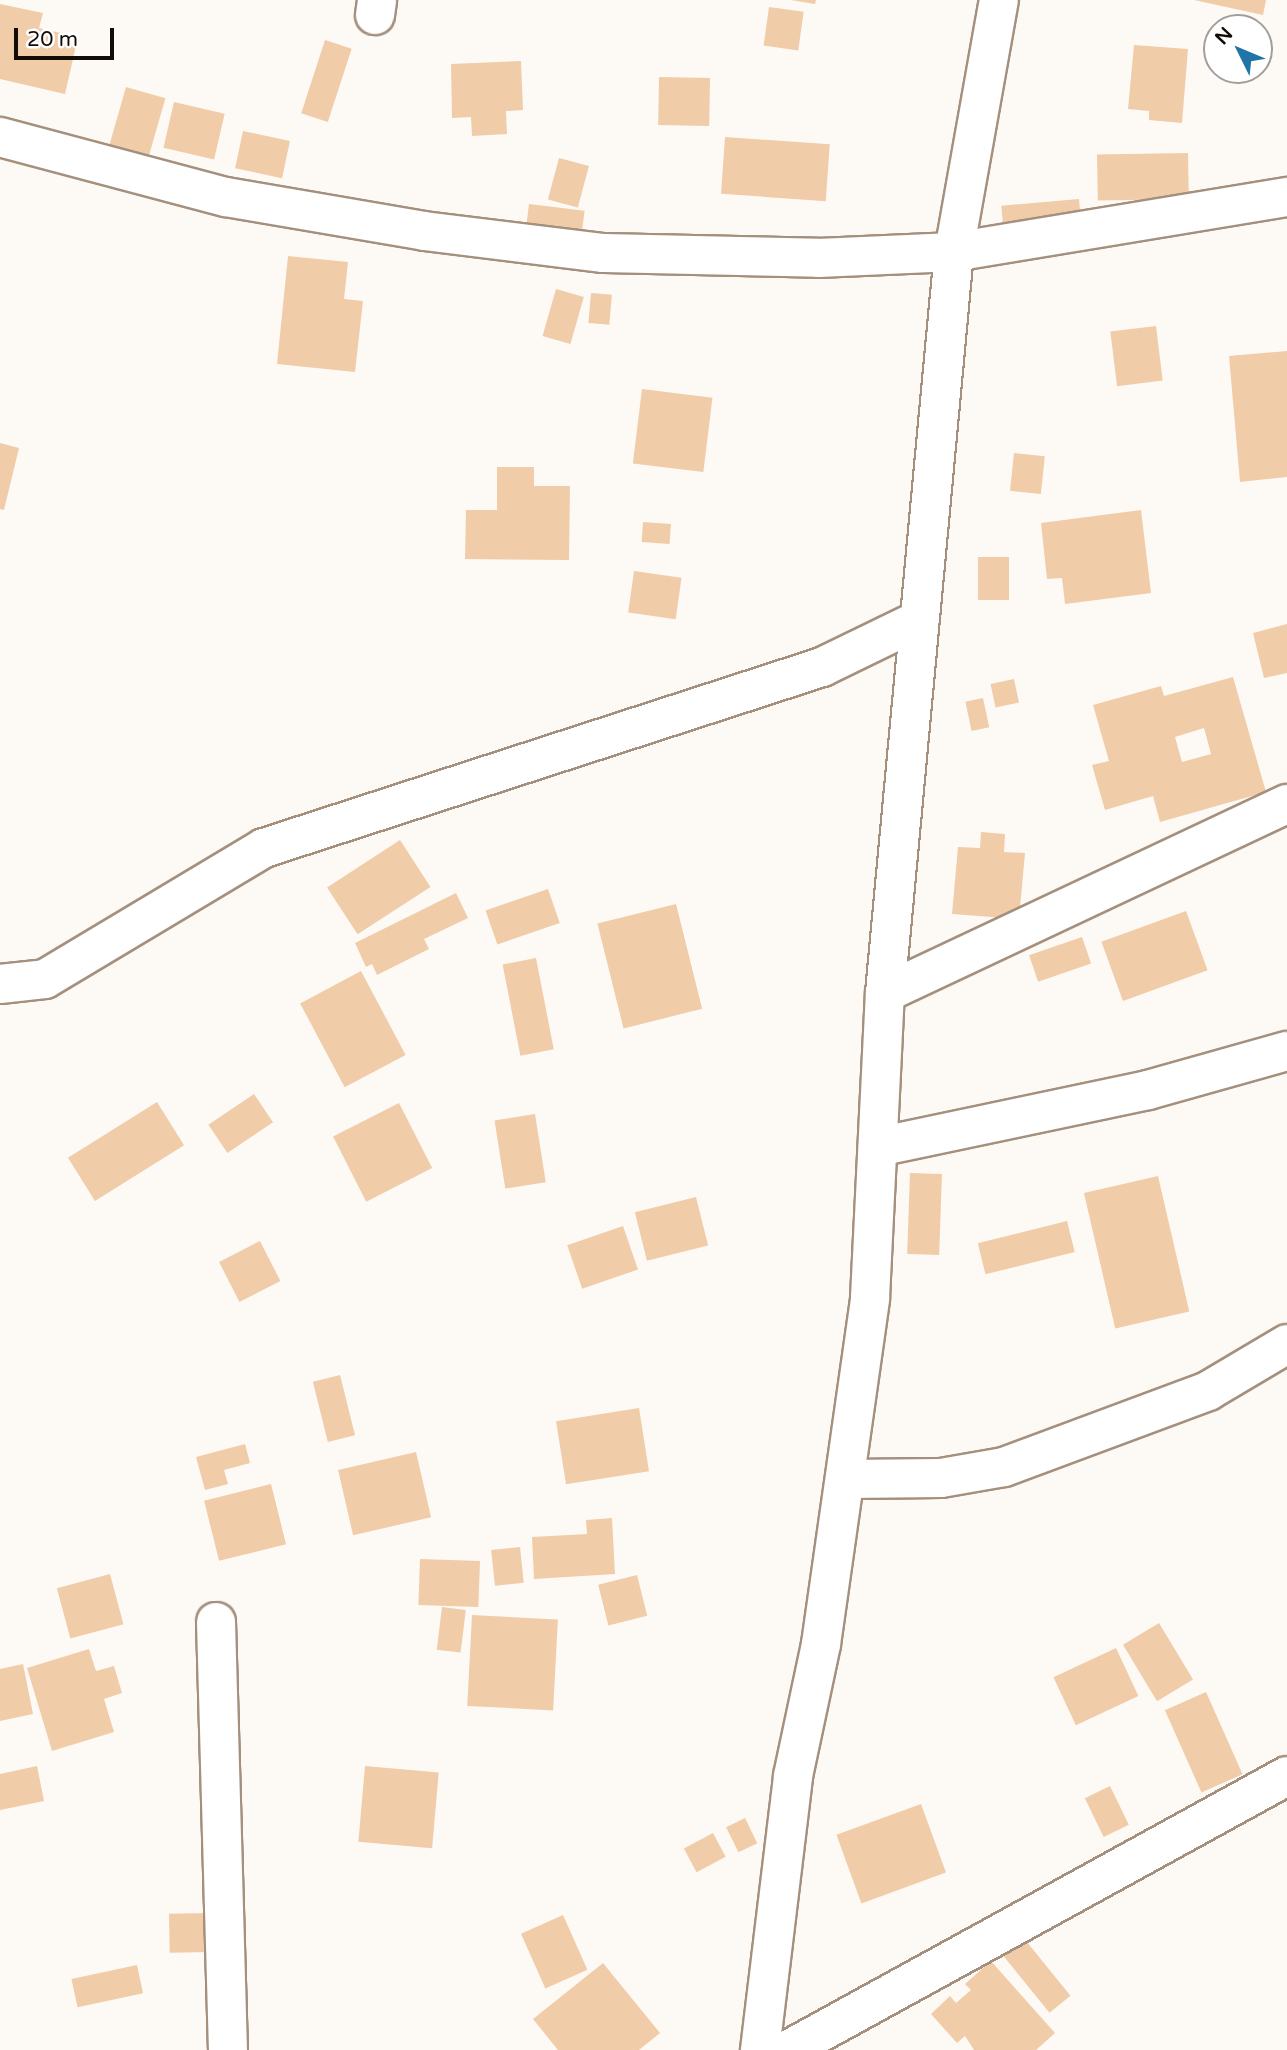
<!DOCTYPE html>
<style>
body{margin:0}
#map{position:relative;width:1287px;height:2050px;overflow:hidden;background:#fdf9f5;font-family:"Varela Round",sans-serif}
div>[style]{position:absolute}
.building>*{inset:0;background:#f1cca9;transform-origin:0 0}
.roads{filter:drop-shadow(2px 0 #a4907d) drop-shadow(-2px 0 #a4907d) drop-shadow(0 2px #a4907d) drop-shadow(0 -2px #a4907d)}
.minor>*{height:38px;margin:-19px;padding:0 19px;transform-origin:19px;border-radius:19px;background:#fff}
span{translate:-50% -50%;white-space:nowrap;text-align:center;line-height:1.15;-webkit-text-stroke:7px #fff;paint-order:stroke}
.north{position:absolute;left:1203px;top:14px;width:70px;height:70px;box-sizing:border-box;background:#fff;border:2px solid #a19e9b;border-radius:50%;rotate:313deg;font-size:19px;font-weight:700;line-height:28px;text-align:center;color:#130c06}
.north::after{content:'';display:block;margin:auto;width:24px;height:32px;background:#2175a6;clip-path:polygon(50% 0,100% 100%,50% 72%,0 100%)}
.scale{position:absolute;left:14px;top:28px;width:100px;height:32px;box-sizing:border-box;border:4px solid #130c06;border-top:0;padding-left:9px;font-size:21px;line-height:24px;white-space:nowrap;color:#130c06;-webkit-text-stroke:5px #fff;paint-order:stroke}
</style>
<div id="map">
<div class="building">
<i style="clip-path:polygon(791px 0,816px 0,815px 4px)"></i>
<i style="clip-path:polygon(1194px 0,1266px 0,1263px 15px)"></i>
<i style="clip-path:polygon(0 4px,43px 13px,39px 28px,78px 37px,65px 94px,0 79px)"></i>
<i style="left:769px;top:7px;width:35px;height:39px;rotate:8deg"></i>
<i style="left:325px;top:40px;width:28px;height:77px;rotate:18deg"></i>
<i style="clip-path:polygon(1134px 45px,1188px 49px,1182px 123px,1149px 120px,1149px 111px,1128px 109px)"></i>
<i style="clip-path:polygon(521px 61px,523px 110px,506px 111px,507px 134px,472px 136px,471px 117px,452px 118px,451px 64px)"></i>
<i style="left:659px;top:77px;width:51px;height:48px;rotate:1deg"></i>
<i style="left:126px;top:87px;width:41px;height:64px;rotate:16deg"></i>
<i style="left:174px;top:102px;width:52px;height:47px;rotate:13deg"></i>
<i style="left:243px;top:131px;width:48px;height:38px;rotate:12deg"></i>
<i style="left:725px;top:137px;width:105px;height:57px;rotate:4deg"></i>
<i style="left:1188px;top:153px;width:46px;height:91px;rotate:89deg"></i>
<i style="left:559px;top:158px;width:31px;height:43px;rotate:15deg"></i>
<i style="left:1079px;top:199px;width:22px;height:78px;rotate:85deg"></i>
<i style="left:529px;top:204px;width:56px;height:26px;rotate:7deg"></i>
<i style="clip-path:polygon(288px 256px,348px 262px,344px 299px,363px 301px,355px 372px,277px 364px)"></i>
<i style="left:556px;top:289px;width:29px;height:49px;rotate:16deg"></i>
<i style="left:591px;top:293px;width:21px;height:30px;rotate:5deg"></i>
<i style="left:1156px;top:326px;width:55px;height:46px;rotate:83deg"></i>
<i style="clip-path:polygon(1287px 351px,1287px 477px,1240px 482px,1229px 356px)"></i>
<i style="left:642px;top:389px;width:71px;height:75px;rotate:7deg"></i>
<i style="clip-path:polygon(0 443px,19px 448px,4px 510px,0 509px)"></i>
<i style="left:1014px;top:453px;width:31px;height:38px;rotate:6deg"></i>
<i style="clip-path:polygon(497px 467px,534px 467px,534px 486px,570px 486px,569px 560px,465px 559px,466px 510px,497px 510px)"></i>
<i style="clip-path:polygon(1141px 510px,1151px 593px,1065px 604px,1062px 578px,1047px 579px,1041px 523px)"></i>
<i style="left:643px;top:522px;width:28px;height:20px;rotate:4deg"></i>
<i style="left:978px;top:557px;width:31px;height:43px"></i>
<i style="left:634px;top:571px;width:48px;height:42px;rotate:8deg"></i>
<i style="clip-path:polygon(1287px 624px,1287px 673px,1264px 678px,1253px 633px)"></i>
<i style="clip-path:polygon(evenodd,1233px 677px,1266px 792px,1160px 822px,1153px 796px,1105px 810px,1092px 765px,1109px 761px,1093px 705px,1161px 686px,1164px 696px,1233px 677px,1204px 728px,1211px 754px,1182px 762px,1175px 737px,1204px 728px)"></i>
<i style="left:1014px;top:679px;width:24px;height:24px;rotate:78deg"></i>
<i style="left:983px;top:698px;width:30px;height:18px;rotate:78deg"></i>
<i style="clip-path:polygon(981px 832px,1005px 834px,1004px 852px,1025px 853px,1019px 919px,952px 914px,958px 847px,980px 848px)"></i>
<i style="left:400px;top:840px;width:56px;height:87px;rotate:57deg"></i>
<i style="left:548px;top:889px;width:36px;height:66px;rotate:71deg"></i>
<i style="clip-path:polygon(456px 893px,468px 918px,424px 939px,429px 949px,377px 975px,372px 964px,366px 967px,355px 943px)"></i>
<i style="left:676px;top:904px;width:108px;height:81px;rotate:76deg"></i>
<i style="left:1186px;top:911px;width:63px;height:90px;rotate:70deg"></i>
<i style="left:1082px;top:937px;width:28px;height:56px;rotate:71deg"></i>
<i style="left:536px;top:958px;width:93px;height:34px;rotate:79deg"></i>
<i style="left:361px;top:971px;width:95px;height:69px;rotate:62deg"></i>
<i style="left:254px;top:1094px;width:34px;height:55px;rotate:56deg"></i>
<i style="left:157px;top:1102px;width:51px;height:105px;rotate:58deg"></i>
<i style="left:399px;top:1103px;width:73px;height:74px;rotate:63deg"></i>
<i style="left:535px;top:1114px;width:69px;height:41px;rotate:81deg"></i>
<i style="left:910px;top:1173px;width:32px;height:81px;rotate:2deg"></i>
<i style="left:1158px;top:1176px;width:139px;height:76px;rotate:77deg"></i>
<i style="left:696px;top:1197px;width:50px;height:63px;rotate:76deg"></i>
<i style="left:1067px;top:1221px;width:32px;height:92px;rotate:76deg"></i>
<i style="left:623px;top:1226px;width:46px;height:59px;rotate:71deg"></i>
<i style="left:260px;top:1241px;width:45px;height:46px;rotate:63deg"></i>
<i style="left:340px;top:1375px;width:62px;height:28px;rotate:76deg"></i>
<i style="left:639px;top:1408px;width:64px;height:84px;rotate:81deg"></i>
<i style="clip-path:polygon(245px 1444px,250px 1463px,224px 1470px,228px 1484px,205px 1490px,196px 1457px)"></i>
<i style="left:416px;top:1452px;width:67px;height:80px;rotate:77deg"></i>
<i style="left:271px;top:1484px;width:62px;height:69px;rotate:76deg"></i>
<i style="clip-path:polygon(612px 1518px,615px 1574px,534px 1579px,532px 1537px,587px 1534px,586px 1520px)"></i>
<i style="left:520px;top:1547px;width:36px;height:29px;rotate:84deg"></i>
<i style="left:420px;top:1559px;width:60px;height:46px;rotate:2deg"></i>
<i style="left:110px;top:1574px;width:52px;height:55px;rotate:75deg"></i>
<i style="left:637px;top:1575px;width:42px;height:40px;rotate:76deg"></i>
<i style="left:442px;top:1607px;width:24px;height:43px;rotate:7deg"></i>
<i style="left:472px;top:1615px;width:86px;height:91px;rotate:3deg"></i>
<i style="left:1159px;top:1623px;width:66px;height:42px;rotate:59deg"></i>
<i style="left:1116px;top:1648px;width:53px;height:69px;rotate:65deg"></i>
<i style="clip-path:polygon(89px 1649px,96px 1671px,114px 1666px,122px 1693px,104px 1699px,114px 1732px,52px 1751px,27px 1668px)"></i>
<i style="clip-path:polygon(23px 1664px,33px 1714px,0 1721px,0 1669px)"></i>
<i style="left:1206px;top:1692px;width:90px;height:45px;rotate:66deg"></i>
<i style="clip-path:polygon(37px 1766px,44px 1801px,0 1810px,0 1774px)"></i>
<i style="left:365px;top:1766px;width:74px;height:76px;rotate:5deg"></i>
<i style="left:1110px;top:1786px;width:43px;height:28px;rotate:64deg"></i>
<i style="left:921px;top:1804px;width:73px;height:90px;rotate:70deg"></i>
<i style="left:745px;top:1818px;width:28px;height:21px;rotate:64deg"></i>
<i style="left:713px;top:1833px;width:27px;height:33px;rotate:62deg"></i>
<i style="left:209px;top:1913px;width:39px;height:40px;rotate:89deg"></i>
<i style="left:563px;top:1915px;width:60px;height:46px;rotate:66deg"></i>
<i style="left:1022px;top:1936px;width:77px;height:27px;rotate:51deg"></i>
<i style="clip-path:polygon(991px 1961px,1055px 2033px,1036px 2050px,974px 2050px,965px 2036px,957px 2043px,931px 2014px,950px 1996px,956px 2003px,971px 1990px,965px 1984px)"></i>
<i style="clip-path:polygon(603px 1963px,660px 2033px,639px 2050px,558px 2050px,533px 2019px)"></i>
<i style="left:137px;top:1965px;width:29px;height:67px;rotate:78deg"></i>
</div>
<div class="roads">
<div class="minor">
<i style="left:375px;top:15px;width:15px;rotate:-82deg"></i>
<i style="left:0;top:137px;width:234px;rotate:14.9deg"></i>
<i style="left:226px;top:197px;width:201px;rotate:9.7deg"></i>
<i style="left:424px;top:231px;width:181px;rotate:7deg"></i>
<i style="left:604px;top:253px;width:214px;rotate:1.3deg"></i>
<i style="left:818px;top:258px;width:136px;rotate:-2.5deg"></i>
<i style="left:954px;top:252px;width:338px;rotate:-9.4deg"></i>
<i style="left:0;top:984px;width:45px;rotate:-6.3deg"></i>
<i style="left:45px;top:979px;width:255px;rotate:-30.9deg"></i>
<i style="left:264px;top:848px;width:587px;rotate:-17.97deg"></i>
<i style="left:822px;top:667px;width:108px;rotate:-25.9deg"></i>
<i style="left:885px;top:993px;width:444px;rotate:-25.2deg"></i>
<i style="left:878px;top:1147px;width:276px;rotate:-11.9deg"></i>
<i style="left:1148px;top:1090px;width:144px;rotate:-15.7deg"></i>
<i style="left:847px;top:1479px;width:94px;rotate:-0.6deg"></i>
<i style="left:941px;top:1478px;width:64px;rotate:-9.9deg"></i>
<i style="left:1004px;top:1467px;width:218px;rotate:-20.4deg"></i>
<i style="left:1208px;top:1391px;width:92px;rotate:-30.7deg"></i>
<i style="left:216px;top:1622px;width:428px;rotate:88.4deg"></i>
<i style="left:760px;top:2050px;width:276px;rotate:-83.1deg"></i>
<i style="left:793px;top:1776px;width:135px;rotate:-78deg"></i>
<i style="left:821px;top:1644px;width:349px;rotate:-81.9deg"></i>
<i style="left:870px;top:1298px;width:305px;rotate:-87.2deg"></i>
<i style="left:885px;top:993px;width:744px;rotate:-84.68deg"></i>
<i style="left:954px;top:252px;width:256px;rotate:-79.9deg"></i>
<i style="left:788px;top:2050px;width:569px;rotate:-28.77deg"></i>
</div>
</div>
<div class="north">N</div>
<div class="scale">20 m</div>
</div>
